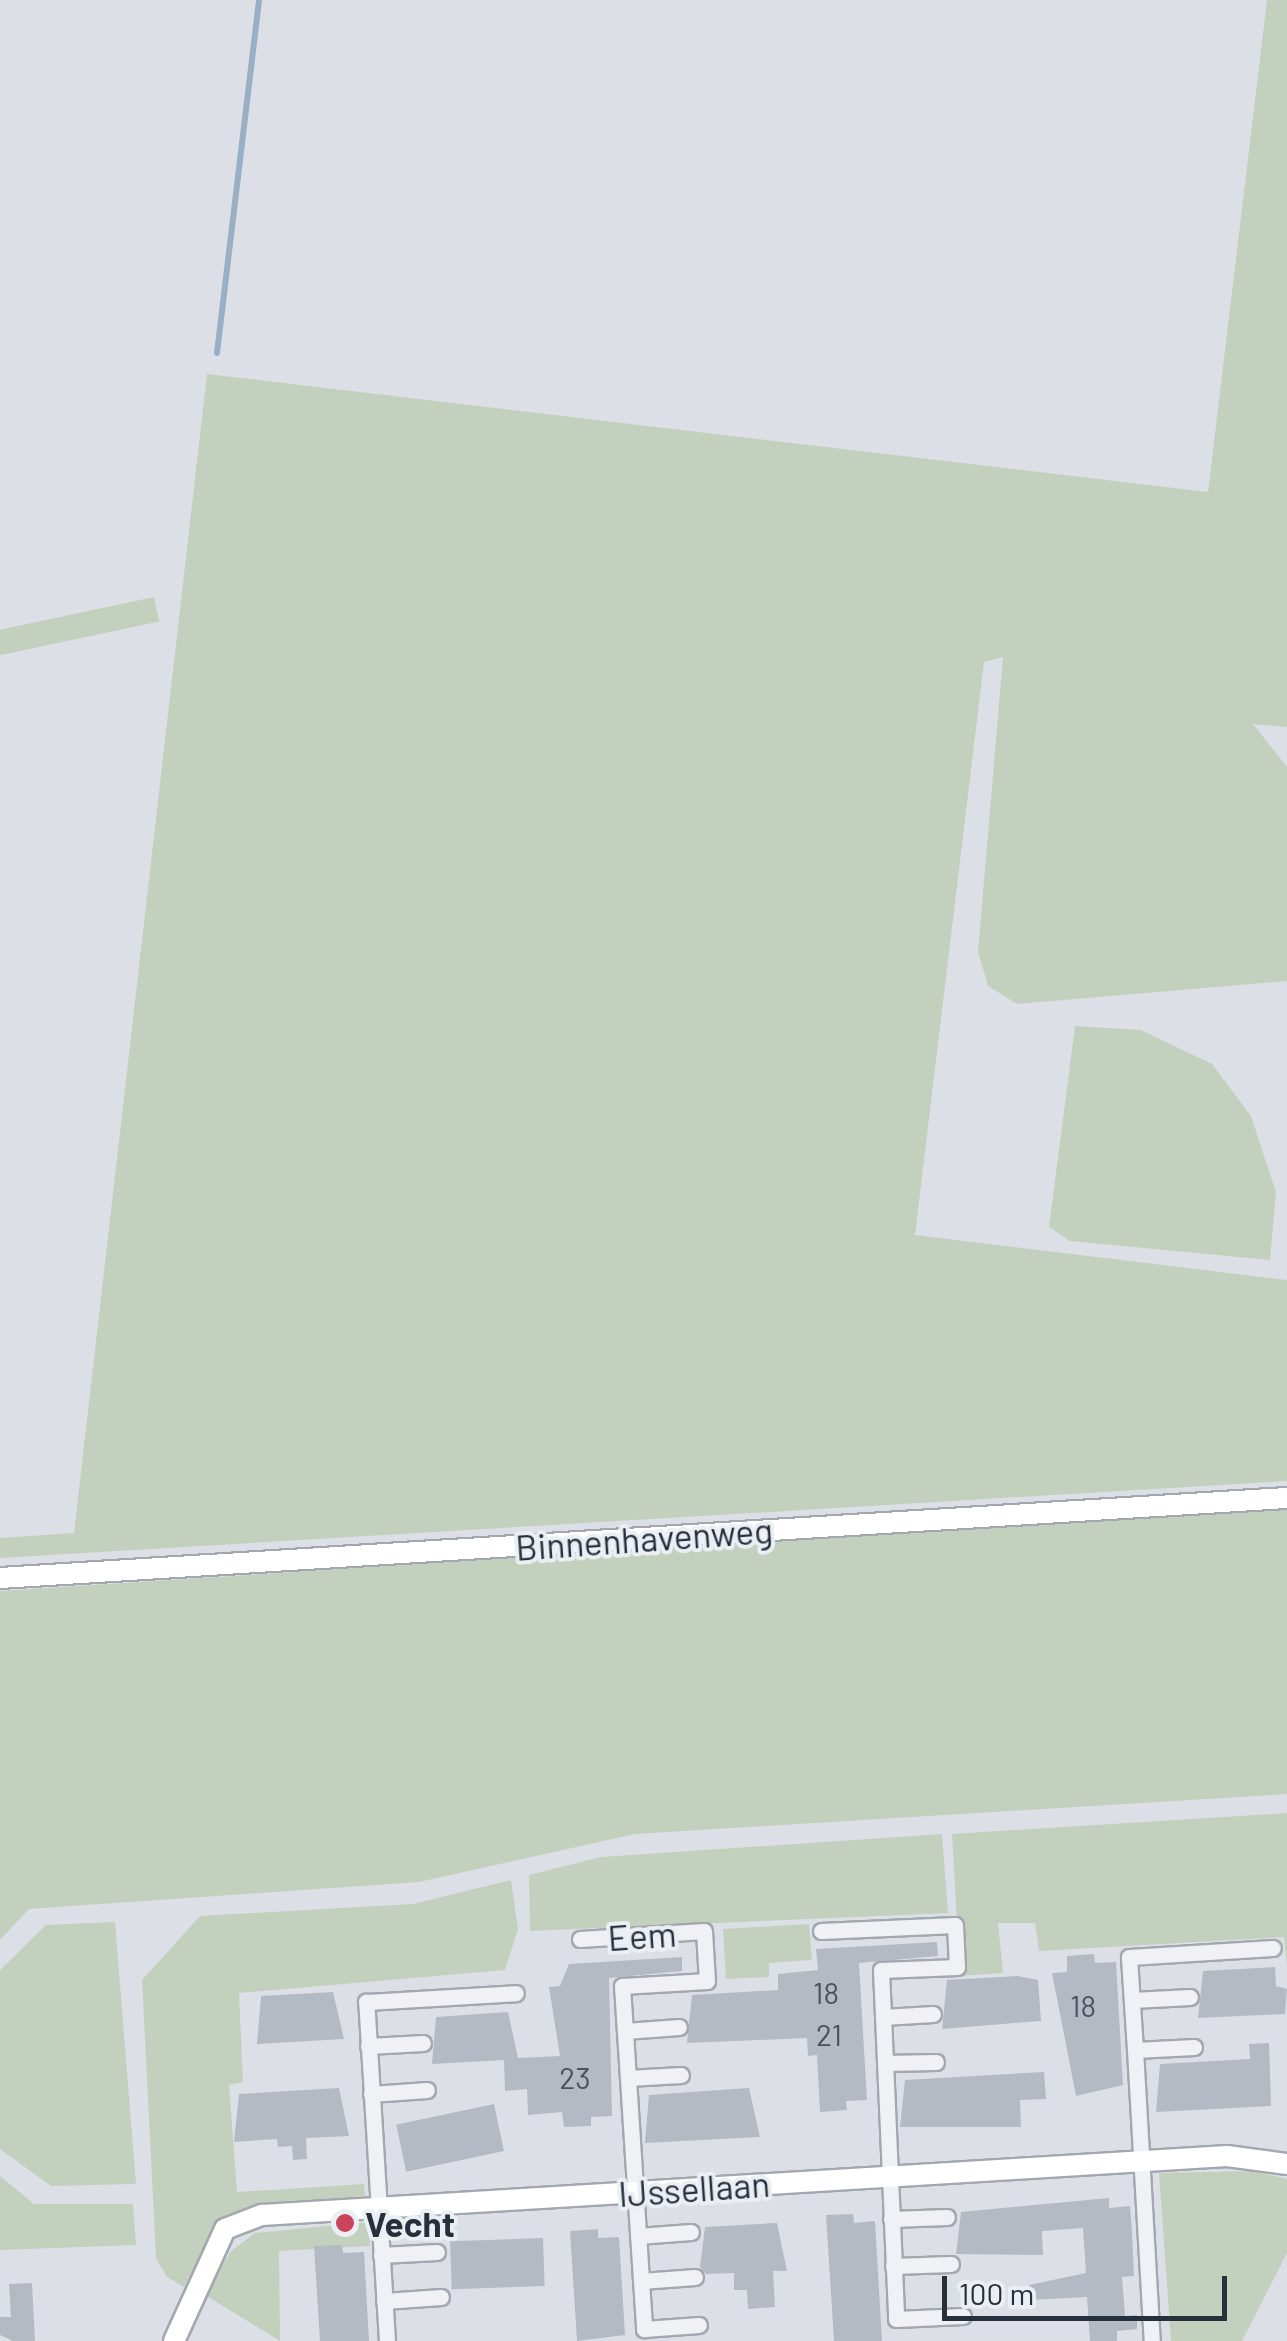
<!DOCTYPE html>
<style>
body{margin:0}
#map{position:relative;width:1287px;height:2341px;overflow:hidden;background:#dce0e6;font-family:Barlow,sans-serif}
div>[style]{position:absolute}
.green>*{inset:0;background:#c3d0be;transform-origin:0 0}
.stream>*{height:6px;margin:-3px;padding:0 3px;transform-origin:3px;border-radius:3px;background:#98afc6}
.building>*{inset:0;background:#b4bac3;transform-origin:0 0}
.roads{filter:drop-shadow(2px 0 #a2a7b0) drop-shadow(-2px 0 #a2a7b0) drop-shadow(0 2px #a2a7b0) drop-shadow(0 -2px #a2a7b0)}
.street>*{height:15px;margin:-7.5px;padding:0 7.5px;transform-origin:7.5px;border-radius:7.5px;background:#eff1f4}
.secondary>*{height:20px;margin:-10px;padding:0 10px;transform-origin:10px;border-radius:10px;background:#fff}
.dots>*{width:28px;height:28px;translate:-50% -50%;box-sizing:border-box;border:5px solid #ebeff4;border-radius:50%}
span{translate:-50% -50%;white-space:nowrap;text-align:center;line-height:1.15;-webkit-text-stroke:8px #ebeff4;paint-order:stroke}
.number-label{font-size:30px;color:#4a525e}
.number-label span{-webkit-text-stroke-width:0}
.street-label{font-size:35px;color:#262f3c}
.poi-label{font-size:35px;color:#262f3c;font-weight:700}
.left{translate:0 -50%;text-align:left}
.scale{position:absolute;left:942px;top:2276px;width:285px;height:45px;box-sizing:border-box;border:5px solid #262f3c;border-top:0;padding-left:12px;font-size:30px;line-height:35px;white-space:nowrap;color:#262f3c;-webkit-text-stroke:8px #ebeff4;paint-order:stroke}
</style>
<div id="map">
<div class="green">
<i style="clip-path:polygon(1267px 0,1287px 0,1287px 727px,1253px 724px,1287px 767px,1287px 981px,1017px 1004px,988px 986px,978px 952px,1003px 657px,984px 662px,915px 1235px,1287px 1280px,1287px 1481px,0 1558px,0 1538px,74px 1533px,207px 374px,1208px 492px)"></i>
<i style="left:154px;top:597px;width:25px;height:163px;rotate:78deg"></i>
<i style="clip-path:polygon(1075px 1026px,1141px 1030px,1212px 1064px,1251px 1116px,1276px 1192px,1270px 1260px,1070px 1241px,1049px 1227px)"></i>
<i style="clip-path:polygon(1287px 1508px,1287px 1794px,635px 1834px,419px 1882px,29px 1909px,0 1940px,0 1591px)"></i>
<i style="clip-path:polygon(1287px 1813px,1287px 1966px,1284px 1937px,1039px 1951px,1035px 1923px,998px 1923px,1003px 1973px,960px 1976px,952px 1834px)"></i>
<i style="clip-path:polygon(942px 1834px,948px 1913px,530px 1931px,529px 1875px,601px 1857px)"></i>
<i style="clip-path:polygon(511px 1880px,518px 1929px,505px 1970px,239px 1993px,243px 2082px,229px 2085px,237px 2192px,364px 2184px,365px 2196px,234px 2212px,212px 2231px,184px 2287px,167px 2277px,156px 2258px,142px 1980px,200px 1916px,413px 1904px)"></i>
<i style="clip-path:polygon(115px 1922px,136px 2184px,51px 2186px,0 2149px,0 1970px,46px 1925px)"></i>
<i style="clip-path:polygon(809px 1924px,812px 1960px,769px 1963px,769px 1977px,726px 1979px,723px 1929px)"></i>
<i style="clip-path:polygon(1253px 2171px,1287px 2179px,1287px 2253px,1242px 2341px,1171px 2341px,1159px 2173px)"></i>
<i style="clip-path:polygon(0 2176px,34px 2204px,133px 2204px,136px 2245px,0 2250px)"></i>
<i style="clip-path:polygon(369px 2222px,370px 2246px,279px 2251px,280px 2341px,205px 2295px,231px 2251px,255px 2233px)"></i>
</div>
<div class="stream">
<i style="left:217px;top:353px;width:355px;rotate:-83.2deg"></i>
</div>
<div class="building">
<i style="clip-path:polygon(937px 1942px,938px 1956px,859px 1963px,867px 2100px,846px 2101px,847px 2110px,820px 2112px,817px 2055px,808px 2056px,807px 2038px,687px 2043px,692px 1995px,778px 1990px,778px 1974px,818px 1970px,816px 1949px)"></i>
<i style="clip-path:polygon(1094px 1954px,1095px 1963px,1116px 1962px,1123px 2085px,1076px 2096px,1052px 1973px,1067px 1972px,1067px 1956px)"></i>
<i style="clip-path:polygon(682px 1957px,682px 1971px,609px 1978px,612px 2116px,591px 2117px,591px 2126px,564px 2127px,562px 2112px,528px 2115px,527px 2089px,505px 2091px,504px 2060px,432px 2064px,436px 2017px,508px 2012px,518px 2058px,560px 2056px,549px 1987px,560px 1986px,569px 1964px)"></i>
<i style="clip-path:polygon(1275px 1967px,1276px 1986px,1287px 1989px,1285px 2014px,1198px 2018px,1203px 1971px)"></i>
<i style="clip-path:polygon(1018px 1976px,1038px 1980px,1041px 2021px,942px 2029px,947px 1980px)"></i>
<i style="clip-path:polygon(333px 1992px,344px 2039px,257px 2044px,261px 1996px)"></i>
<i style="clip-path:polygon(1269px 2043px,1271px 2106px,1156px 2112px,1160px 2064px,1250px 2059px,1249px 2044px)"></i>
<i style="clip-path:polygon(1044px 2072px,1046px 2099px,1020px 2100px,1021px 2127px,900px 2127px,905px 2080px)"></i>
<i style="clip-path:polygon(339px 2088px,349px 2136px,306px 2138px,307px 2159px,293px 2160px,292px 2146px,278px 2147px,277px 2139px,234px 2142px,239px 2094px)"></i>
<i style="clip-path:polygon(749px 2088px,760px 2137px,645px 2143px,649px 2095px)"></i>
<i style="left:494px;top:2104px;width:48px;height:100px;rotate:78deg"></i>
<i style="clip-path:polygon(1109px 2198px,1109px 2208px,1130px 2206px,1132px 2232px,1134px 2276px,1122px 2277px,1125px 2316px,1137px 2315px,1137px 2329px,1117px 2331px,1117px 2341px,1090px 2341px,1087px 2297px,1030px 2300px,1029px 2285px,1086px 2273px,1083px 2228px,1042px 2231px,1043px 2255px,956px 2254px,961px 2212px)"></i>
<i style="clip-path:polygon(853px 2214px,854px 2223px,875px 2221px,882px 2341px,834px 2341px,826px 2215px)"></i>
<i style="clip-path:polygon(777px 2223px,787px 2271px,773px 2271px,775px 2307px,748px 2309px,747px 2290px,734px 2290px,734px 2273px,706px 2274px,700px 2267px,705px 2227px)"></i>
<i style="clip-path:polygon(598px 2229px,598px 2238px,619px 2237px,625px 2335px,577px 2341px,570px 2231px)"></i>
<i style="left:543px;top:2238px;width:48px;height:93px;rotate:88deg"></i>
<i style="clip-path:polygon(342px 2245px,343px 2253px,364px 2252px,369px 2341px,320px 2341px,314px 2246px)"></i>
<i style="clip-path:polygon(32px 2283px,35px 2341px,13px 2341px,0 2335px,0 2317px,11px 2317px,9px 2284px)"></i>
</div>
<div class="roads">
<div class="street">
<i style="left:821px;top:1931px;width:134px;rotate:-2.6deg"></i>
<i style="left:955px;top:1925px;width:42px;rotate:87.3deg"></i>
<i style="left:957px;top:1967px;width:76px;rotate:177.7deg"></i>
<i style="left:881px;top:1970px;width:349px;rotate:87.5deg"></i>
<i style="left:896px;top:2319px;width:67px;rotate:-2.6deg"></i>
<i style="left:580px;top:1939px;width:124px;rotate:-3.7deg"></i>
<i style="left:704px;top:1931px;width:50px;rotate:86.6deg"></i>
<i style="left:707px;top:1981px;width:85px;rotate:176.6deg"></i>
<i style="left:622px;top:1986px;width:344px;rotate:86.3deg"></i>
<i style="left:644px;top:2329px;width:55px;rotate:-4.2deg"></i>
<i style="left:1132px;top:2000px;width:58px;rotate:-3deg"></i>
<i style="left:883px;top:2017px;width:50px;rotate:-3.4deg"></i>
<i style="left:625px;top:2031px;width:54px;rotate:-4.2deg"></i>
<i style="left:368px;top:2046px;width:55px;rotate:-3.1deg"></i>
<i style="left:1194px;top:2047px;width:59px;rotate:177.1deg"></i>
<i style="left:1135px;top:2050px;width:93px;rotate:-93.7deg"></i>
<i style="left:1129px;top:1957px;width:144px;rotate:-3.6deg"></i>
<i style="left:1135px;top:2050px;width:291px;rotate:86.7deg"></i>
<i style="left:885px;top:2063px;width:51px;rotate:-1.1deg"></i>
<i style="left:628px;top:2078px;width:53px;rotate:-3.2deg"></i>
<i style="left:371px;top:2094px;width:56px;rotate:-4.1deg"></i>
<i style="left:891px;top:2219px;width:56px;rotate:-2deg"></i>
<i style="left:638px;top:2236px;width:53px;rotate:-4.3deg"></i>
<i style="left:381px;top:2255px;width:56px;rotate:-3.1deg"></i>
<i style="left:893px;top:2266px;width:58px;rotate:-2deg"></i>
<i style="left:641px;top:2281px;width:54px;rotate:-4.2deg"></i>
<i style="left:384px;top:2301px;width:57px;rotate:-4deg"></i>
<i style="left:387px;top:2341px;width:340px;rotate:-93.5deg"></i>
<i style="left:366px;top:2002px;width:150px;rotate:-3.4deg"></i>
</div>
<div class="secondary">
<i style="left:0;top:1578px;width:1289px;rotate:-3.56deg"></i>
<i style="left:174px;top:2341px;width:123px;rotate:-65.5deg"></i>
<i style="left:225px;top:2229px;width:40px;rotate:-21deg"></i>
<i style="left:262px;top:2215px;width:967px;rotate:-3.5deg"></i>
<i style="left:1227px;top:2156px;width:61px;rotate:7.6deg"></i>
</div>
</div>
<div class="dots">
<i style="left:345px;top:2223px;background:#ca435a"></i>
</div>
<div class="number-label">
<span style="left:826px;top:1992px">18</span>
<span style="left:1083px;top:2005px">18</span>
<span style="left:829px;top:2034px">21</span>
<span style="left:575px;top:2077px">23</span>
</div>
<div class="street-label">
<span style="left:644px;top:1538px;rotate:-4deg">Binnenhavenweg</span>
<span style="left:642px;top:1935px;rotate:-4deg">Eem</span>
<span style="left:694px;top:2188px;rotate:-4deg">IJssellaan</span>
</div>
<div class="poi-label">
<span class="left" style="left:365px;top:2223px">Vecht</span>
</div>
<div class="scale">100 m</div>
</div>
